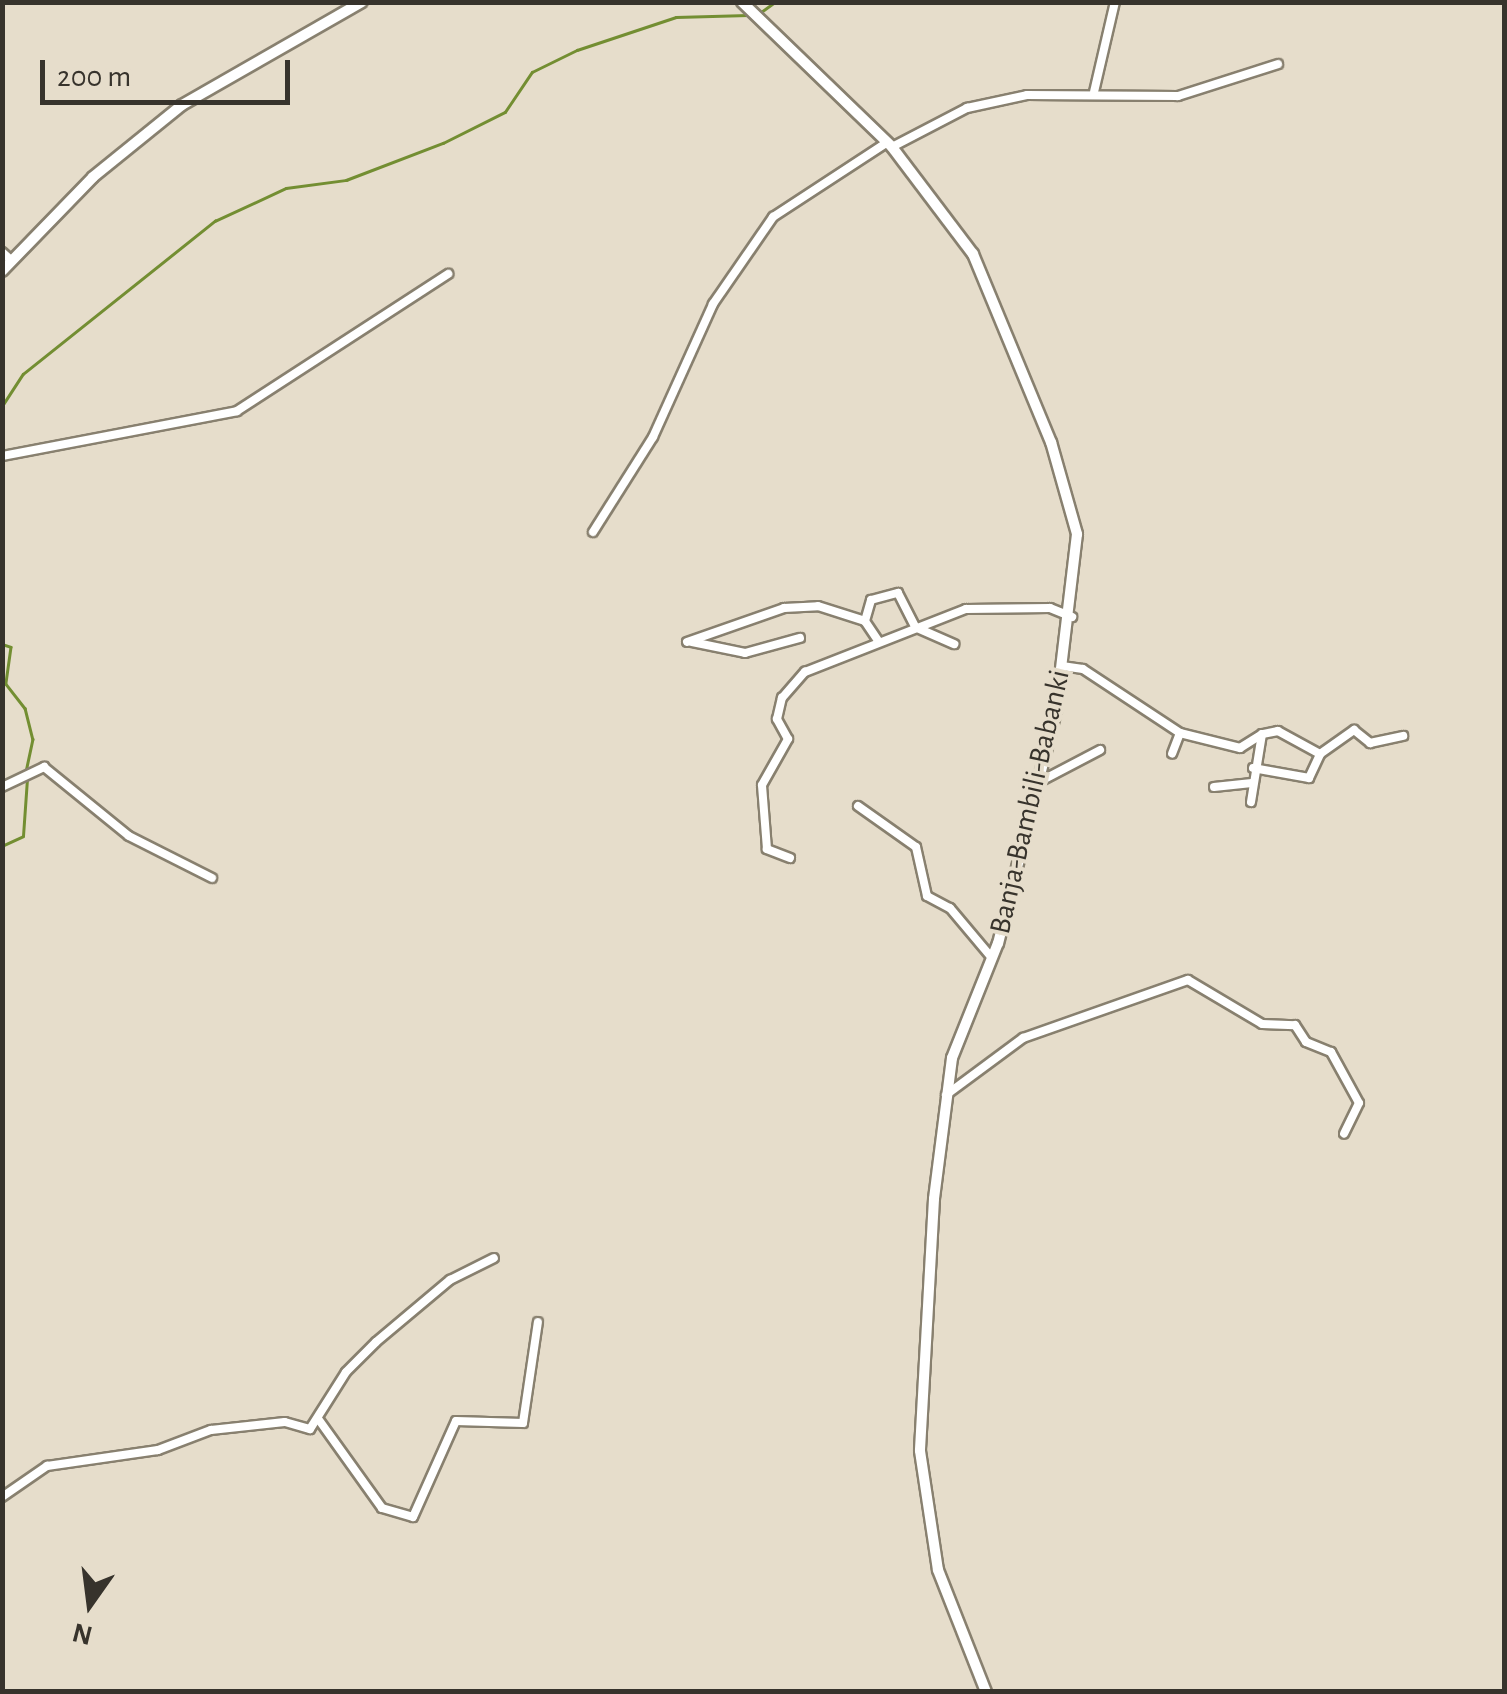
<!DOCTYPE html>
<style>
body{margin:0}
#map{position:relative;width:1507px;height:1694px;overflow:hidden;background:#e6ddcb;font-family:"Alegreya Sans",sans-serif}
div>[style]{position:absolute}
.stream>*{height:2.5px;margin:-1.25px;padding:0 1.25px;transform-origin:1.25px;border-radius:1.25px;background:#738e32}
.roads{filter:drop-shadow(2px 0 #88806f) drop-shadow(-2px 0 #88806f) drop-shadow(0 2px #88806f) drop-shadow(0 -2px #88806f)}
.street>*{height:8px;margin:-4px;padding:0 4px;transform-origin:4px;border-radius:4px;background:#fff}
.secondary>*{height:10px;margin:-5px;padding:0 5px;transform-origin:5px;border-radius:5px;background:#fff}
span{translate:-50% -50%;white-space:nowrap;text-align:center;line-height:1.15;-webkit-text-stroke:8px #e6ddcb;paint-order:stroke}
.street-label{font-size:30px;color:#37332c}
.frame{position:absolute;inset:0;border:5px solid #37332c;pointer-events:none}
.north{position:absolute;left:40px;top:1554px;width:100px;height:100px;-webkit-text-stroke:8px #e6ddcb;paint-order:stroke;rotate:194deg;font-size:28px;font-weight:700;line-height:40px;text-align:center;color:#37332c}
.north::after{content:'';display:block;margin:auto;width:35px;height:45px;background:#37332c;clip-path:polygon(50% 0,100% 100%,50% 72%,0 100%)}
.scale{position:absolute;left:40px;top:60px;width:250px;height:45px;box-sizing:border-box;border:5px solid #37332c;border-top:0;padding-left:12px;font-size:30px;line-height:35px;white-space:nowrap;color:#37332c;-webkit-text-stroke:8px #e6ddcb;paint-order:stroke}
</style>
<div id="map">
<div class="stream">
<i style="left:761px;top:12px;width:17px;rotate:-36deg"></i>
<i style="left:2px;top:406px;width:38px;rotate:-57deg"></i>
<i style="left:23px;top:374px;width:246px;rotate:-38.6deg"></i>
<i style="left:215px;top:221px;width:78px;rotate:-24.9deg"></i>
<i style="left:286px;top:188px;width:61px;rotate:-7.6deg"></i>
<i style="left:346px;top:180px;width:104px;rotate:-20.9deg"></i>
<i style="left:443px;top:143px;width:69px;rotate:-26.6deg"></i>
<i style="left:505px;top:112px;width:48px;rotate:-56deg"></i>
<i style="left:532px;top:72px;width:50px;rotate:-26.1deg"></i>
<i style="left:577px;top:50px;width:104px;rotate:-18.4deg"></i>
<i style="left:676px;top:17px;width:72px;rotate:-1.6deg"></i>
<i style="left:2px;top:644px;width:9px;rotate:18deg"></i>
<i style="left:11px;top:647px;width:37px;rotate:98deg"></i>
<i style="left:6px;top:684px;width:31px;rotate:52deg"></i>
<i style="left:25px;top:708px;width:32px;rotate:76deg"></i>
<i style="left:33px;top:739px;width:33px;rotate:102deg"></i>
<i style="left:2px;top:846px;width:23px;rotate:-25deg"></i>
<i style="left:23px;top:836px;width:57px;rotate:-86deg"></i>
</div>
<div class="roads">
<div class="street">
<i style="left:1094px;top:92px;width:92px;rotate:-76.9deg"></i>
<i style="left:892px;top:147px;width:85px;rotate:-27.5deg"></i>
<i style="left:967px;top:108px;width:61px;rotate:-12.2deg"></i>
<i style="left:1027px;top:95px;width:151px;rotate:0.4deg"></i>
<i style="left:1178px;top:96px;width:105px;rotate:-17.7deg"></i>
<i style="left:2px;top:252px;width:12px;rotate:42deg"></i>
<i style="left:2px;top:456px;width:239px;rotate:-10.8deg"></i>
<i style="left:237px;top:411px;width:252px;rotate:-33deg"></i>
<i style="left:593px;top:532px;width:112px;rotate:-57.7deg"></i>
<i style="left:653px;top:437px;width:146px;rotate:-65.7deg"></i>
<i style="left:713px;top:304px;width:106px;rotate:-55.4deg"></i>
<i style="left:773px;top:217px;width:135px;rotate:-33.2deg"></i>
<i style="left:687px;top:642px;width:103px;rotate:-19.3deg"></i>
<i style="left:784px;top:608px;width:34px;rotate:-3deg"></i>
<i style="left:818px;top:606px;width:49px;rotate:17.7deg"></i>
<i style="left:692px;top:642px;width:54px;rotate:11.7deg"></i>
<i style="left:745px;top:653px;width:57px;rotate:-15.3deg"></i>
<i style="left:879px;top:642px;width:25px;rotate:-124deg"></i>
<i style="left:865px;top:621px;width:22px;rotate:-74deg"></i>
<i style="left:871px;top:600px;width:28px;rotate:-15deg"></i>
<i style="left:898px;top:593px;width:38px;rotate:63deg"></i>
<i style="left:915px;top:627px;width:43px;rotate:23.6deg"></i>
<i style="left:1062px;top:666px;width:21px;rotate:8deg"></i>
<i style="left:1083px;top:669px;width:116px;rotate:33.4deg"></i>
<i style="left:1180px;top:733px;width:22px;rotate:111deg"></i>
<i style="left:1180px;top:733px;width:62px;rotate:14deg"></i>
<i style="left:1240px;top:748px;width:26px;rotate:-32deg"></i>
<i style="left:1262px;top:734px;width:69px;rotate:99.2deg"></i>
<i style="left:1320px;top:754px;width:42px;rotate:-35.2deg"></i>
<i style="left:1354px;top:730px;width:21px;rotate:39deg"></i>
<i style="left:1370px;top:743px;width:34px;rotate:-12deg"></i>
<i style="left:1253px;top:768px;width:57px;rotate:10.1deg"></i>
<i style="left:1309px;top:778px;width:26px;rotate:-65deg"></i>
<i style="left:1320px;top:754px;width:48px;rotate:-151.3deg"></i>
<i style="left:1278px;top:731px;width:16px;rotate:169deg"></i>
<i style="left:1039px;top:782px;width:69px;rotate:-27.7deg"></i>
<i style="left:2px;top:787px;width:47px;rotate:-25.5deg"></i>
<i style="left:44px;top:767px;width:109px;rotate:39.1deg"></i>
<i style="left:129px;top:836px;width:93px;rotate:26.8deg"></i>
<i style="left:1214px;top:787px;width:38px;rotate:-6deg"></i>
<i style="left:858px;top:806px;width:71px;rotate:35.3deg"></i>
<i style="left:916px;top:847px;width:50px;rotate:77.3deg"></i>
<i style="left:927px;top:896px;width:26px;rotate:28deg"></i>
<i style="left:950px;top:908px;width:65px;rotate:50deg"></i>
<i style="left:790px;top:858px;width:25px;rotate:-159deg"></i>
<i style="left:767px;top:849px;width:64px;rotate:-94.5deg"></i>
<i style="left:762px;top:785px;width:53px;rotate:-60.5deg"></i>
<i style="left:788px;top:739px;width:23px;rotate:-119deg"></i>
<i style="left:777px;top:719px;width:22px;rotate:-77deg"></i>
<i style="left:782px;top:698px;width:35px;rotate:-49deg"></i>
<i style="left:805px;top:672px;width:173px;rotate:-21.4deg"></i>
<i style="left:966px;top:609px;width:84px;rotate:-0.7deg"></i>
<i style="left:1050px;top:608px;width:24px;rotate:22deg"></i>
<i style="left:946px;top:1095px;width:96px;rotate:-36.5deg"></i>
<i style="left:1023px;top:1038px;width:175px;rotate:-19.4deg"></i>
<i style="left:1188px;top:980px;width:86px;rotate:30.7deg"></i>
<i style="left:1262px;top:1024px;width:33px;rotate:2deg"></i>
<i style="left:1295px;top:1025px;width:20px;rotate:57deg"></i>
<i style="left:1306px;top:1042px;width:27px;rotate:22deg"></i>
<i style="left:1331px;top:1052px;width:58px;rotate:61.2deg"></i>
<i style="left:1359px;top:1103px;width:34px;rotate:116deg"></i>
<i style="left:319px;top:1420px;width:108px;rotate:54.4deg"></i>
<i style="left:382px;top:1508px;width:32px;rotate:16deg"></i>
<i style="left:413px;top:1517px;width:105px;rotate:-65.9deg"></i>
<i style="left:456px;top:1421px;width:67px;rotate:1.7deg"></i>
<i style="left:523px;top:1423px;width:102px;rotate:-81.6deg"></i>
<i style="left:2px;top:1497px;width:55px;rotate:-34.6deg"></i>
<i style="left:47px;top:1466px;width:112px;rotate:-8.2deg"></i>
<i style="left:158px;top:1450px;width:57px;rotate:-20.7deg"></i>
<i style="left:211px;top:1430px;width:74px;rotate:-6.2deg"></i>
<i style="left:285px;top:1422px;width:26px;rotate:16deg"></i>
<i style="left:310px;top:1429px;width:67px;rotate:-57.7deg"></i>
<i style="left:346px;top:1372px;width:42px;rotate:-45deg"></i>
<i style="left:376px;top:1342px;width:97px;rotate:-40deg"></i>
<i style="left:450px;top:1280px;width:49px;rotate:-26.6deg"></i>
</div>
<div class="secondary">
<i style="left:742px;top:2px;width:209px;rotate:44deg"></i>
<i style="left:892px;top:147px;width:134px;rotate:52.9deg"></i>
<i style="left:973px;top:254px;width:204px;rotate:67.5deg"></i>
<i style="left:1051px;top:442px;width:96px;rotate:74.2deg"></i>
<i style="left:1077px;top:534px;width:178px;rotate:96.8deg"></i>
<i style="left:1056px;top:711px;width:239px;rotate:104deg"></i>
<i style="left:998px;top:943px;width:124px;rotate:111.8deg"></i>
<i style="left:952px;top:1058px;width:142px;rotate:97.3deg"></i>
<i style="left:934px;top:1199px;width:252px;rotate:93.2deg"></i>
<i style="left:920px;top:1451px;width:120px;rotate:81.4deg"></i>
<i style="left:938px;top:1570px;width:131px;rotate:68.5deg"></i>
<i style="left:2px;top:271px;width:131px;rotate:-45.9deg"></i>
<i style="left:93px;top:177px;width:114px;rotate:-39deg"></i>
<i style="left:182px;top:105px;width:207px;rotate:-29.8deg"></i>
</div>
</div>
<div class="street-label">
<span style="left:1030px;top:802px;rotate:-77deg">Banja-Bambili-Babanki</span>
</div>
<div class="frame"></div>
<div class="north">N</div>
<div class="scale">200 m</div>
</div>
